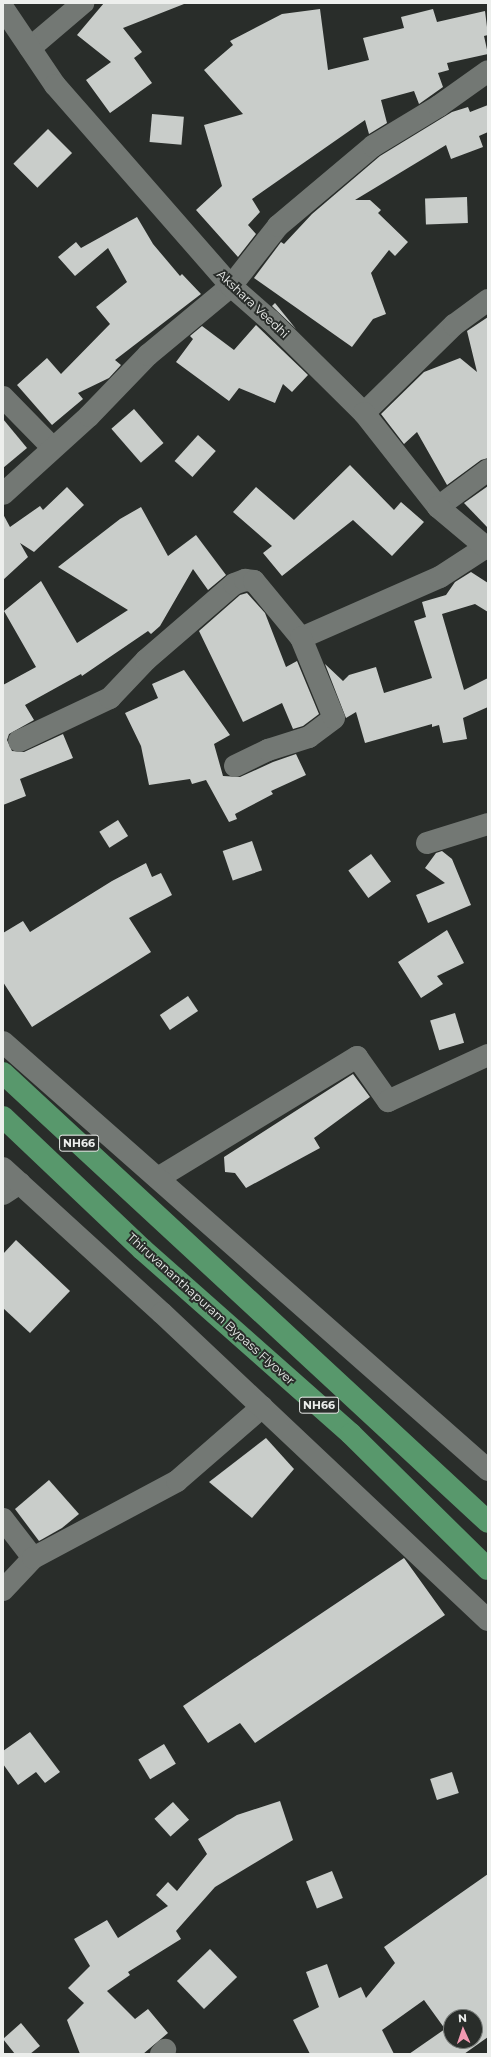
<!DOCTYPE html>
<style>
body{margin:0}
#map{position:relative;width:491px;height:2057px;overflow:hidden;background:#292d2a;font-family:Montserrat,sans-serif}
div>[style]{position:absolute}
.building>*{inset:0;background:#c9cdca;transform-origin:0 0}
.minor>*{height:22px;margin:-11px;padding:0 11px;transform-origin:11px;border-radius:11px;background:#737874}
.tertiary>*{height:22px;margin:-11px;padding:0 11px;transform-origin:11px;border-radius:11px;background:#737874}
.trunk>*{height:22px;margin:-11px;padding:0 11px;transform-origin:11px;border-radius:11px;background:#58986c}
span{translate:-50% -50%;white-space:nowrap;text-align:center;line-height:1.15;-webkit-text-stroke:4px #292d2a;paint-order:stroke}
.shield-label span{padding:1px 3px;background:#292d2a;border:1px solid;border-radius:3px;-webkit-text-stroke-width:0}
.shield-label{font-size:11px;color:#edefed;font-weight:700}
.street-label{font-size:12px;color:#edefed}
.frame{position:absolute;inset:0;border:4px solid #edefed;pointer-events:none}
.north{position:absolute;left:443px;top:2009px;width:40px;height:40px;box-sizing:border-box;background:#292d2a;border:1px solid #777b78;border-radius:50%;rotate:357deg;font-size:11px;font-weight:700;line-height:16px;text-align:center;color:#edefed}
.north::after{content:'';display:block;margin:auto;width:14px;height:18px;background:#f19ab2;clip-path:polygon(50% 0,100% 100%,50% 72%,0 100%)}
</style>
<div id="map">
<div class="building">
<i style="clip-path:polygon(104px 3px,184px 4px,123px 28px,142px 52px,134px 58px,152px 83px,110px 113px,86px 80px,111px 62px,77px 35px)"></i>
<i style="clip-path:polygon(320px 9px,328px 70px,369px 60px,363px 38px,404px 28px,401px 17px,433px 9px,437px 22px,485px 11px,488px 35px,484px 36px,488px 54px,447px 63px,449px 70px,438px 73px,443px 87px,419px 104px,414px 91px,381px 100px,387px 123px,369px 134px,365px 120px,252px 199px,260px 212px,248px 225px,256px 234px,238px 257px,196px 210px,222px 186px,204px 125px,243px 114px,204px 70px,233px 45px,230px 41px,282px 14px)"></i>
<i style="clip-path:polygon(488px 105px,488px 132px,479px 136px,483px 147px,451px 159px,446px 145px,355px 200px,370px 200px,381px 210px,378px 213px,408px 242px,395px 256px,389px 250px,371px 273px,386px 314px,373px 319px,352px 347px,254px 278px,281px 242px,284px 244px,312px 214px,380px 156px,452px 112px,468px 107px,470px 112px)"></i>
<i style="left:152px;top:114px;width:32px;height:28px;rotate:5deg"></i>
<i style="left:48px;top:129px;width:34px;height:49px;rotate:45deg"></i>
<i style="left:467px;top:197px;width:26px;height:42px;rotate:88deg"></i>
<i style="clip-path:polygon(137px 217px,153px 244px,180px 276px,182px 274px,201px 294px,115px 360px,121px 365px,109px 378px,78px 393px,83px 399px,52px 425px,17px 385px,47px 358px,61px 374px,110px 324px,96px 307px,127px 282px,108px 248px,75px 276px,58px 257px,76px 242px,81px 248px)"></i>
<i style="clip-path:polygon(275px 303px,296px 329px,272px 306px)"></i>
<i style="clip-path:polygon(488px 317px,488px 458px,481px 460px,447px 485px,417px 432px,404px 444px,381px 414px,424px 372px,460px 358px,477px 372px,467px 331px)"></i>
<i style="clip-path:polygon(256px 325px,308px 375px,292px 392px,283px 384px,275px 403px,239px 388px,229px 401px,176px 362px,193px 339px,190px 336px,202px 326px,234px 350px)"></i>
<i style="left:134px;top:409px;width:45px;height:30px;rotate:49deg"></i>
<i style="clip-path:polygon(3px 419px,27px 448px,3px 468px)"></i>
<i style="left:198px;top:435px;width:24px;height:35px;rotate:42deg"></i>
<i style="clip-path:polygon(350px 465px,394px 510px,401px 502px,424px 522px,392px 556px,353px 520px,282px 576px,263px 553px,272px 546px,233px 512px,256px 487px,294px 520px)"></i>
<i style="clip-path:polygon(488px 486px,488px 528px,464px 503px)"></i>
<i style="clip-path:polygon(67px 487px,84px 505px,34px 552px,20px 543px,28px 557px,3px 580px,3px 514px,10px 527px,40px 506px,43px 510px)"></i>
<i style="clip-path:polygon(141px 507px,168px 556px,196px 535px,226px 575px,208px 590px,193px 569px,160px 626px,151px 634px,148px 631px,82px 676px,81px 674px,25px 705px,34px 720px,9px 734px,7px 740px,12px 751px,24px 752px,63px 734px,73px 758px,20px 779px,26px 796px,3px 805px,3px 685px,36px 667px,4px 611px,41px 581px,77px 643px,128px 610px,58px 567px,120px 519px)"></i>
<i style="clip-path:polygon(471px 572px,488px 583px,488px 612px,475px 604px,442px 614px,464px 690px,488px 678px,488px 707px,463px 718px,467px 739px,443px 743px,439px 725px,432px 727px,432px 724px,365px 743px,356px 712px,346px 718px,325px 664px,343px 681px,349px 675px,376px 667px,384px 693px,432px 678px,414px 621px,426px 617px,422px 602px,446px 595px,455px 582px)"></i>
<i style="clip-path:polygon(247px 593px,265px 613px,286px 667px,297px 661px,319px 714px,303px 726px,293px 729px,282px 703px,243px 722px,199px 631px,240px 595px)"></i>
<i style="clip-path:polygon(184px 670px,230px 735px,214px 744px,223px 776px,240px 777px,273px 762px,296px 754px,306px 775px,271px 791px,273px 794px,235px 814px,237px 819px,229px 822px,206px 780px,192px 784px,190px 779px,149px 785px,141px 746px,125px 713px,158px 698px,152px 684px)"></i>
<i style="left:118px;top:820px;width:19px;height:22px;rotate:58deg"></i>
<i style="left:252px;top:841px;width:31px;height:31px;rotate:71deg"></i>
<i style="clip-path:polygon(442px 851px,452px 859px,471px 905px,428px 923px,416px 895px,445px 883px,425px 868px,436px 853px)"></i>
<i style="left:371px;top:854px;width:34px;height:28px;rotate:54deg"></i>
<i style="clip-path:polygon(146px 863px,152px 877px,161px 873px,172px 895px,129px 918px,151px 952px,32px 1027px,3px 982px,3px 933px,23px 921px,30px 932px,112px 881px)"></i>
<i style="clip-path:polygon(447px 930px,464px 963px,437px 976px,443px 984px,421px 998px,398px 962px)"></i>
<i style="left:188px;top:996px;width:18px;height:34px;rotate:56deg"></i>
<i style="left:455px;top:1013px;width:31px;height:26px;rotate:73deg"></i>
<i style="clip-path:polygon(353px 1074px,370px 1097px,314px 1138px,320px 1148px,246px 1188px,235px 1173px,225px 1172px,224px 1157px)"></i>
<i style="clip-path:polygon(16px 1240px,70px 1291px,30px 1333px,3px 1308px,3px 1254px)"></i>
<i style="clip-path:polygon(266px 1438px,294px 1469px,252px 1518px,209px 1482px)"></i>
<i style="clip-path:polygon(49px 1480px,79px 1514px,62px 1528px,39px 1541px,15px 1509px)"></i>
<i style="clip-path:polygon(404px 1558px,445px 1615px,255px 1743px,240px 1723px,208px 1743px,183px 1706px)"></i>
<i style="clip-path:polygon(30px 1732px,60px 1772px,45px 1783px,36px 1772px,18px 1785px,3px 1764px,3px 1751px)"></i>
<i style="left:164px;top:1744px;width:23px;height:30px;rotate:59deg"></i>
<i style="left:452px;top:1772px;width:22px;height:23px;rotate:72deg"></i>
<i style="clip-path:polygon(280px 1801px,293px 1840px,215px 1887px,176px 1931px,181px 1939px,128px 1972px,130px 1975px,107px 1991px,135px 2019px,148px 2009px,168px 2033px,143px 2054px,80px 2054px,67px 2020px,84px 2003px,68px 1988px,90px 1966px,74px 1939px,107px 1920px,118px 1938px,168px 1906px,156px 1895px,168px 1882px,177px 1891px,207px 1854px,198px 1839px,237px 1815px)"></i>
<i style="left:173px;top:1802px;width:24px;height:25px;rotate:48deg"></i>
<i style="left:332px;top:1871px;width:29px;height:28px;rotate:68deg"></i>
<i style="clip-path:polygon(evenodd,488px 1874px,488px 2037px,464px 2054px,409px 2054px,445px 2029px,424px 2000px,382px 2030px,394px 2054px,310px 2054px,293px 2020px,319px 2007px,306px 1972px,327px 1964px,339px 1998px,361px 1987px,366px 1998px,395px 1963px,384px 1947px,488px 1874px,451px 2017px,475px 2017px,475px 2041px,451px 2041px,451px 2017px)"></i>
<i style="left:210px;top:1949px;width:39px;height:46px;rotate:46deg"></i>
<i style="clip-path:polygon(21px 2023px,40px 2046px,30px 2054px,15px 2054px,3px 2039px)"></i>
</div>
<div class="minor">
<i style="left:30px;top:48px;width:70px;rotate:-40.3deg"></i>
<i style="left:3px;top:397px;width:71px;rotate:45.6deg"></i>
<i style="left:364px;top:413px;width:126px;rotate:-44.4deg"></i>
<i style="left:454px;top:325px;width:42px;rotate:-36.3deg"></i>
<i style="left:3px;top:494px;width:116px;rotate:-42.2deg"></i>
<i style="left:89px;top:416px;width:85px;rotate:-46deg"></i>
<i style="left:148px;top:355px;width:108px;rotate:-39.7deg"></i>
<i style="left:231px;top:286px;width:76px;rotate:-51.9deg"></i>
<i style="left:278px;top:226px;width:124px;rotate:-40.1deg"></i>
<i style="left:373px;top:146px;width:77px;rotate:-31.2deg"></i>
<i style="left:439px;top:106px;width:60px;rotate:-35.5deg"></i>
<i style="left:438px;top:507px;width:62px;rotate:-36.5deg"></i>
<i style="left:19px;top:741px;width:101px;rotate:-25.3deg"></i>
<i style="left:110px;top:698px;width:52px;rotate:-46.5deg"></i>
<i style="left:146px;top:660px;width:116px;rotate:-40.8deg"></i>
<i style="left:234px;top:584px;width:12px;rotate:-20deg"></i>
<i style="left:245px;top:580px;width:9px;rotate:6deg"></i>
<i style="left:254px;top:581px;width:74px;rotate:50.5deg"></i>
<i style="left:301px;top:638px;width:152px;rotate:-23.7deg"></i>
<i style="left:440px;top:577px;width:55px;rotate:-33.1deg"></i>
<i style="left:235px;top:766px;width:37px;rotate:-26deg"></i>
<i style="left:268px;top:750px;width:43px;rotate:-17.6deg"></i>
<i style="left:309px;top:737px;width:31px;rotate:-37deg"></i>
<i style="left:334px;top:718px;width:87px;rotate:-112.4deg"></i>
<i style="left:427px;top:843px;width:64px;rotate:-17.3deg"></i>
<i style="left:158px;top:1178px;width:233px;rotate:-31.3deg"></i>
<i style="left:357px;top:1057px;width:54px;rotate:54.8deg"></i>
<i style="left:388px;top:1101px;width:110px;rotate:-24.7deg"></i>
<i style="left:3px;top:1194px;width:20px;rotate:-33deg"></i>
<i style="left:3px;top:1519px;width:49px;rotate:52.4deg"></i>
<i style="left:3px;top:1590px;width:44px;rotate:-46.8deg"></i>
<i style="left:33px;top:1558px;width:163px;rotate:-28.1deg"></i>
<i style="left:177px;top:1481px;width:113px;rotate:-41deg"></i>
<i style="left:161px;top:2054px;width:6px;rotate:-45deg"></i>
</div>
<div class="tertiary">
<i style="left:3px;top:8px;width:93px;rotate:56deg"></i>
<i style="left:55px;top:85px;width:267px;rotate:48.8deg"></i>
<i style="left:231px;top:286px;width:53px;rotate:41.2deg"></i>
<i style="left:271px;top:321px;width:131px;rotate:44.7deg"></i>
<i style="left:364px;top:413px;width:120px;rotate:51.8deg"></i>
<i style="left:438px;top:507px;width:65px;rotate:40deg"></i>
<i style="left:3px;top:1042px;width:647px;rotate:41.43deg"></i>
<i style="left:3px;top:1168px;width:215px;rotate:42.4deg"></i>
<i style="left:162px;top:1313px;width:448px;rotate:43.3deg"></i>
</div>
<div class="trunk">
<i style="left:3px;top:1073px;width:661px;rotate:42.79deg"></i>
<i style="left:3px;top:1117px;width:192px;rotate:43.5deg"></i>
<i style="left:142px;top:1249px;width:279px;rotate:41.5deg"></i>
<i style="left:351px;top:1434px;width:192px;rotate:44.6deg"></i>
</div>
<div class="shield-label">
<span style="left:79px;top:1143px">NH66</span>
<span style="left:319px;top:1405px">NH66</span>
</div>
<div class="street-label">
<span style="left:253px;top:304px;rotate:43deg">Akshara Veedhi</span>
<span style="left:211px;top:1309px;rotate:42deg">Thiruvananthapuram Bypass Flyover</span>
</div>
<div class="frame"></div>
<div class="north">N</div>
</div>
